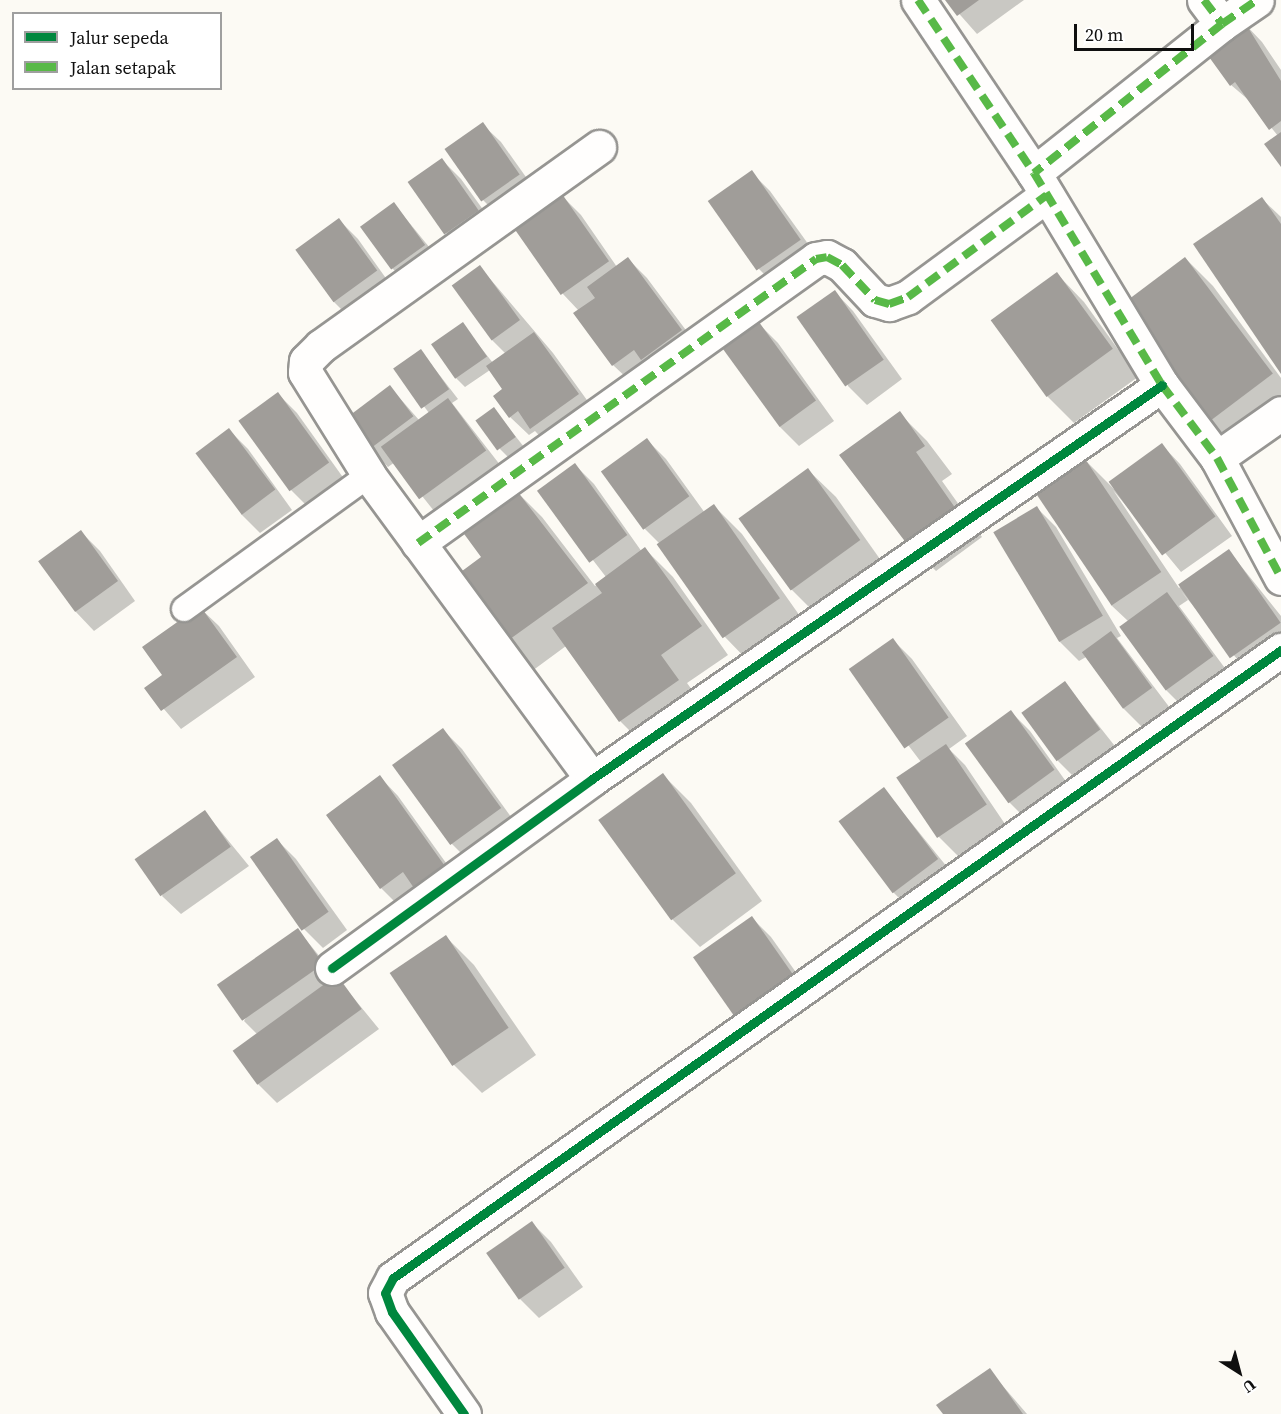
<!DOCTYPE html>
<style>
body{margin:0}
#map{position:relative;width:1281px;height:1414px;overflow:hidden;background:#fcfaf4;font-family:"Source Serif 4",serif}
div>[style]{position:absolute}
.shadow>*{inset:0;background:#0003}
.building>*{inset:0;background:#a09d99;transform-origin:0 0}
.roads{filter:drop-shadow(2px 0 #969592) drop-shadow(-2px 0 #969592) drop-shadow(0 2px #969592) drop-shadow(0 -2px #969592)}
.service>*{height:24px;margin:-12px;padding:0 12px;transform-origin:12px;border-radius:12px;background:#fffefd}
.minor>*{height:33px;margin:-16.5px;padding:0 16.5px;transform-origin:16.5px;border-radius:16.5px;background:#fffefd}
.quiet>*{height:8px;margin-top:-4px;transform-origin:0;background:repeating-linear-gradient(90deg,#58b947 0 15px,transparent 0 23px)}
.cycleway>*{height:9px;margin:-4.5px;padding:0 4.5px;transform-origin:4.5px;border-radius:4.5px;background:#00873e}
span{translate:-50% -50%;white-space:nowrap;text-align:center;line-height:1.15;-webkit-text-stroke:6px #fff;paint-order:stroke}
.legend{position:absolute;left:12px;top:12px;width:210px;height:78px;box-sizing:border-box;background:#fff;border:2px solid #9f9f9f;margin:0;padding:8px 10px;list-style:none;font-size:18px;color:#0f0f0f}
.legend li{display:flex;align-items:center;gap:12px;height:30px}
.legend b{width:30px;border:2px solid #9f9f9f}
.north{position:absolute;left:1209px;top:1342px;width:60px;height:60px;-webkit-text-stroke:4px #fff;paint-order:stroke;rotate:144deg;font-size:16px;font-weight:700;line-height:24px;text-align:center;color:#0f0f0f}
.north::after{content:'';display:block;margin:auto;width:21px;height:27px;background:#0f0f0f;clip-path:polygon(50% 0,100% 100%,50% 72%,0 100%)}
.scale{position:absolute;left:1074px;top:24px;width:120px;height:27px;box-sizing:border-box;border:3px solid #0f0f0f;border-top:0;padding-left:8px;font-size:18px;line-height:21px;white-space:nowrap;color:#0f0f0f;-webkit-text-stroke:4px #fff;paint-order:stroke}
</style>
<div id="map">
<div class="shadow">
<i style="clip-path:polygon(947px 0,1024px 0,977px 34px)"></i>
<i style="clip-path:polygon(1244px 23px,1262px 42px,1281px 70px,1281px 164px,1278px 136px,1251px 102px,1231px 85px)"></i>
<i style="clip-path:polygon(482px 124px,501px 142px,538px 194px,502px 219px,483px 200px)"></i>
<i style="clip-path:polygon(442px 160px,461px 179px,497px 229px,465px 252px,447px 233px,411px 182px)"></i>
<i style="clip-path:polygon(751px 172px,770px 191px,819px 259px,778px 288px,759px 269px)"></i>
<i style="clip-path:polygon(562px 196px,581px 215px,617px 267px,628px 259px,647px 278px,700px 349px,632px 383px,613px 365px,579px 311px,563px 294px)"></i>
<i style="clip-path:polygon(1262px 199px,1281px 217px,1281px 371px)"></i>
<i style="clip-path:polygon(394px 204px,443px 264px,411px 287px,392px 268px)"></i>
<i style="clip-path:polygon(339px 220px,358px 239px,395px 291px,353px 321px,334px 302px,297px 250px)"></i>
<i style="clip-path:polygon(1185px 258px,1213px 286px,1281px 378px,1281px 416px,1236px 450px,1208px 422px)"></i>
<i style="clip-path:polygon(480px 267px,553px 353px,597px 414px,550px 447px,535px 431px,529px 435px,510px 417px,504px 390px,490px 370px,465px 387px,456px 378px,462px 324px,493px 363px,506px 354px,492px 340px)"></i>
<i style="clip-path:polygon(1057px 274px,1084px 302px,1138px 377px,1074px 423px,1046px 395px,992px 321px)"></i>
<i style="clip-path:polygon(835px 292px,853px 311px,902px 379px,867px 405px,848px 386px)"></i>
<i style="clip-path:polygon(759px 324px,778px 343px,834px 421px,799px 446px,780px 427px)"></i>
<i style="clip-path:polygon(421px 351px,458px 399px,452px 403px,504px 470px,438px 516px,395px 462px,388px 467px,370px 448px,390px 387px,419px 420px,429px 413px,396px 369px)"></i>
<i style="clip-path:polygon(278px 394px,297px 413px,347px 483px,310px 509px,291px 490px,241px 421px)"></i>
<i style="clip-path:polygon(494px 409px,524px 447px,509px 458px,500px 449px)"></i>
<i style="clip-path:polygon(899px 413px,927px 441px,952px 474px,942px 481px,982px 537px,936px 571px,908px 543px)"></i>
<i style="clip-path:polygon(229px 430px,248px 449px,292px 510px,260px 533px,241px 514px)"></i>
<i style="clip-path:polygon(647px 440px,666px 459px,705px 513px,714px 506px,742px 534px,807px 626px,752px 665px,725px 637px,661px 545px,644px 528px)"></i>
<i style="clip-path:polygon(1162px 445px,1180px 464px,1232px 536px,1181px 572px,1113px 490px,1179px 588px,1229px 551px,1281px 616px,1281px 655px,1251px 676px,1181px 591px,1188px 600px,1179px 606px,1230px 675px,1185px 709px,1166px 690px,1128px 621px,1111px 605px,1083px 458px,1114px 489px)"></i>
<i style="clip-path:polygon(575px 465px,594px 484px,642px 552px,645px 549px,673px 577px,728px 655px,687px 683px,705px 708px,648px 749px,620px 721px,566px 646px,532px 671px,504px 643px,483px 557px,514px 489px,542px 517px,595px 586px,606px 577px,539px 490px)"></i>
<i style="clip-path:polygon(808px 470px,836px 497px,887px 569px,819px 617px,791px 589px,740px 518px)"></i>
<i style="clip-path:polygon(1037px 508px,1056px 527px,1121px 636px,1117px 638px,1170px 708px,1143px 728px,1124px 709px,1086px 657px,1079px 661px,1060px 642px)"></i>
<i style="clip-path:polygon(81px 532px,100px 551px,135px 601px,94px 631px,76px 612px)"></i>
<i style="clip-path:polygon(200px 608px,219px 626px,255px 677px,181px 729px,146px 688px,164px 675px)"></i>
<i style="clip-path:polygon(893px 640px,912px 659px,967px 736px,949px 749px,965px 765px,1005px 824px,958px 856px,939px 837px,921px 762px,851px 670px)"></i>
<i style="clip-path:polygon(1065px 683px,1118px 750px,1077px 780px,1058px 761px)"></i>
<i style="clip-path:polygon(1011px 712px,1030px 731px,1072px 790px,1028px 821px,1009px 802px)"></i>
<i style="clip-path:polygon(443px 730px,462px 749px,519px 828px,470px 862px,451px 843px,395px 765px)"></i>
<i style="clip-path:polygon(663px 775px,691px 803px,762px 901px,700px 947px,672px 919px)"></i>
<i style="clip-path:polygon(380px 777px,398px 796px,464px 888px,400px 907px,381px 888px)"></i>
<i style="clip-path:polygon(884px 789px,956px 878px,912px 911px,893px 892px)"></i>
<i style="clip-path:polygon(205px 812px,249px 866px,181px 914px,162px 896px)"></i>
<i style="clip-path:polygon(277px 840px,296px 859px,347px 930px,323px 948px,304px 929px)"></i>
<i style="clip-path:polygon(752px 918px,771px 937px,812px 995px,755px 1035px)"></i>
<i style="clip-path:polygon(298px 930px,379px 1029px,277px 1103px,258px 1084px,257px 1034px,244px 1021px)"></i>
<i style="clip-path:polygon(446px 937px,474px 965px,536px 1055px,482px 1093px,454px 1065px)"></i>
<i style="clip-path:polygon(532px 1223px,551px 1242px,583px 1287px,539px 1318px,520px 1299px)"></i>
<i style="clip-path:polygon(989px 1370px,1027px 1414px,944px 1414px)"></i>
</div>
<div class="building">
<i style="clip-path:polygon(945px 0,979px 0,957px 16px)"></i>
<i style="clip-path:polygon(1244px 21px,1281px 81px,1281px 121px,1269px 130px,1235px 82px,1230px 86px,1204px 50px)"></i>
<i style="left:483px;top:122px;width:64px;height:47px;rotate:55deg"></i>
<i style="clip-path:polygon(1281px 132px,1281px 167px,1264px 144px)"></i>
<i style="left:442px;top:158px;width:64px;height:42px;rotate:55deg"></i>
<i style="left:752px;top:170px;width:85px;height:54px;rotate:55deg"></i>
<i style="left:562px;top:194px;width:82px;height:59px;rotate:55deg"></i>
<i style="clip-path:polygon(1262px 197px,1281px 224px,1281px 374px,1193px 244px)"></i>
<i style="left:394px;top:202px;width:53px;height:42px;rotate:54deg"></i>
<i style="left:339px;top:218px;width:65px;height:54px;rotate:54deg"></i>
<i style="clip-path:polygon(628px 257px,682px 330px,641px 360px,634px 350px,612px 366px,573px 313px,595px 298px,587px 287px)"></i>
<i style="left:1185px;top:257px;width:146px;height:82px;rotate:53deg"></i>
<i style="left:480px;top:265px;width:68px;height:35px;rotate:54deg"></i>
<i style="left:1057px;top:272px;width:95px;height:82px;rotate:54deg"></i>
<i style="left:835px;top:290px;width:85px;height:47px;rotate:55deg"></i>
<i style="left:463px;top:322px;width:42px;height:39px;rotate:55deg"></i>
<i style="left:759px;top:322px;width:97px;height:45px;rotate:54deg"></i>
<i style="clip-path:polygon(534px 332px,579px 394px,530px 429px,518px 411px,509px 418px,493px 396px,502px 389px,486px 366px)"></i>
<i style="left:421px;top:349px;width:49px;height:34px;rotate:55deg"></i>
<i style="left:390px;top:385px;width:39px;height:56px;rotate:53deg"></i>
<i style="left:278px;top:392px;width:87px;height:49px;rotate:54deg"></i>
<i style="left:448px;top:398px;width:65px;height:83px;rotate:54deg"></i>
<i style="left:494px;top:407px;width:37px;height:23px;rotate:54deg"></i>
<i style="clip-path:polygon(900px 411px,925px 446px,916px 452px,956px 509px,907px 544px,839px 455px)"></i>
<i style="left:229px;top:428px;width:77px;height:42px;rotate:53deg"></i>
<i style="left:647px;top:438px;width:72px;height:57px;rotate:54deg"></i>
<i style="left:1162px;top:443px;width:91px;height:66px;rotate:54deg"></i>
<i style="left:1083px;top:456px;width:140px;height:60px;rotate:56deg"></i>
<i style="left:575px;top:463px;width:89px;height:47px;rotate:54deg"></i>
<i style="left:808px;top:468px;width:89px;height:86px;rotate:54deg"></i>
<i style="clip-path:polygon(514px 487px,588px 583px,503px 644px,454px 577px,481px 557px,459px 527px)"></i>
<i style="left:714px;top:504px;width:115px;height:70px;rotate:55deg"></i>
<i style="left:1037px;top:506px;width:128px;height:51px;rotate:59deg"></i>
<i style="left:81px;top:530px;width:63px;height:53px;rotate:54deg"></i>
<i style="clip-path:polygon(645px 547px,702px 626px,661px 655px,679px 680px,619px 722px,552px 628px,602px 593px,595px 584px)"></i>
<i style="left:1229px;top:549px;width:90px;height:62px;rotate:55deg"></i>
<i style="left:1167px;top:592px;width:79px;height:59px;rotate:54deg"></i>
<i style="clip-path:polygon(200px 606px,237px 657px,161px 711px,144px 688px,162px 675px,142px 647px)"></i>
<i style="left:1111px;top:631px;width:70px;height:36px;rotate:54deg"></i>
<i style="left:893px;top:638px;width:97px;height:54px;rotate:55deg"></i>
<i style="left:1065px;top:681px;width:60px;height:54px;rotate:54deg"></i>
<i style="left:1011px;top:710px;width:74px;height:57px;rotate:54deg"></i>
<i style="left:443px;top:728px;width:99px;height:63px;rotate:54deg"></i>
<i style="left:946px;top:744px;width:73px;height:60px;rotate:56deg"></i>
<i style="left:663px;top:773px;width:124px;height:80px;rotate:54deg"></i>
<i style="clip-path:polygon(380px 775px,447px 869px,416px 891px,403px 872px,380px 889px,326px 815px)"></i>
<i style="left:884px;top:787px;width:90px;height:57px;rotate:53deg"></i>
<i style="left:205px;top:810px;width:45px;height:86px;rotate:55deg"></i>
<i style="left:277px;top:838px;width:90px;height:33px;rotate:55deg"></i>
<i style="left:752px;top:916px;width:72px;height:72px;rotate:55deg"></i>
<i style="left:298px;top:928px;width:44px;height:99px;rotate:55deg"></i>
<i style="left:446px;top:935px;width:112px;height:68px;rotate:56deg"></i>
<i style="left:337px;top:975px;width:42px;height:129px;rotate:54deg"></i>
<i style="left:532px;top:1221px;width:57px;height:56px;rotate:55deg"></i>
<i style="clip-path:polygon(990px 1368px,1023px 1414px,943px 1414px,936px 1405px)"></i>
</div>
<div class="roads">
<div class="service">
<i style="left:184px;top:609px;width:228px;rotate:-35.9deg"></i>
</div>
<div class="minor">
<i style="left:918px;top:0;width:208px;rotate:56.2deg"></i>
<i style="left:1204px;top:0;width:30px;rotate:53deg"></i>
<i style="left:1222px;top:24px;width:240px;rotate:141.6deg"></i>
<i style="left:1034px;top:173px;width:248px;rotate:58.9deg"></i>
<i style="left:1162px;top:385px;width:91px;rotate:53deg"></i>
<i style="left:1217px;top:458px;width:136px;rotate:61.9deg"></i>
<i style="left:1222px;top:24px;width:42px;rotate:-34.4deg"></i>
<i style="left:1217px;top:458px;width:78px;rotate:-35.1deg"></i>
<i style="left:418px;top:543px;width:489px;rotate:-35.5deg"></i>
<i style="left:816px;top:259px;width:11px;rotate:-10deg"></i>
<i style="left:827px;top:257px;width:17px;rotate:28deg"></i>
<i style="left:842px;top:265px;width:48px;rotate:46.7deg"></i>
<i style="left:875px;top:300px;width:15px;rotate:16deg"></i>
<i style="left:889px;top:304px;width:20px;rotate:-20deg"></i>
<i style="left:908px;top:297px;width:172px;rotate:-36.3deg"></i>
<i style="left:592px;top:779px;width:377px;rotate:-126.3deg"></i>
<i style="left:369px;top:475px;width:121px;rotate:-121.9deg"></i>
<i style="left:305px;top:372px;width:11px;rotate:-85deg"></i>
<i style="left:306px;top:361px;width:21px;rotate:-45deg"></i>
<i style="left:321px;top:346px;width:342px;rotate:-35.6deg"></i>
<i style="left:332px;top:968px;width:321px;rotate:-36deg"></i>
<i style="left:592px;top:779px;width:693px;rotate:-34.65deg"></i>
<i style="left:464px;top:1414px;width:125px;rotate:-125.2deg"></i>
<i style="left:392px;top:1312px;width:20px;rotate:-110deg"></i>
<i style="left:385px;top:1293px;width:17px;rotate:-62deg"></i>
<i style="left:393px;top:1278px;width:1088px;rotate:-35.27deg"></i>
</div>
</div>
<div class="quiet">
<i style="left:918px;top:0;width:208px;rotate:56.2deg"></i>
<i style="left:1204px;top:0;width:30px;rotate:53deg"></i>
<i style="left:1222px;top:24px;width:240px;rotate:141.6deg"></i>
<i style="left:1034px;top:173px;width:248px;rotate:58.9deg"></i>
<i style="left:1162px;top:385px;width:91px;rotate:53deg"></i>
<i style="left:1217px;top:458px;width:136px;rotate:61.9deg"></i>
<i style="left:1222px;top:24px;width:42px;rotate:-34.4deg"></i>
<i style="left:418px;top:543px;width:489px;rotate:-35.5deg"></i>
<i style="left:816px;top:259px;width:11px;rotate:-10deg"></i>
<i style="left:827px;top:257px;width:17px;rotate:28deg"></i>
<i style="left:842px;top:265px;width:48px;rotate:46.7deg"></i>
<i style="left:875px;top:300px;width:15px;rotate:16deg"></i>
<i style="left:889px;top:304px;width:20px;rotate:-20deg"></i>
<i style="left:908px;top:297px;width:172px;rotate:-36.3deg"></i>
</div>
<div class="cycleway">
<i style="left:332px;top:968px;width:321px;rotate:-36deg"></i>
<i style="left:592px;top:779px;width:693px;rotate:-34.65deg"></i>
<i style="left:464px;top:1414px;width:125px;rotate:-125.2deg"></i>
<i style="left:392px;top:1312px;width:20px;rotate:-110deg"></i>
<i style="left:385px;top:1293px;width:17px;rotate:-62deg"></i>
<i style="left:393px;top:1278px;width:1088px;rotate:-35.27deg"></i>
</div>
<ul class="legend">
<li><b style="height:8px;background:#00873e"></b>Jalur sepeda</li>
<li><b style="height:8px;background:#58b947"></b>Jalan setapak</li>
</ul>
<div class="north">U</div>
<div class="scale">20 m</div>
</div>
